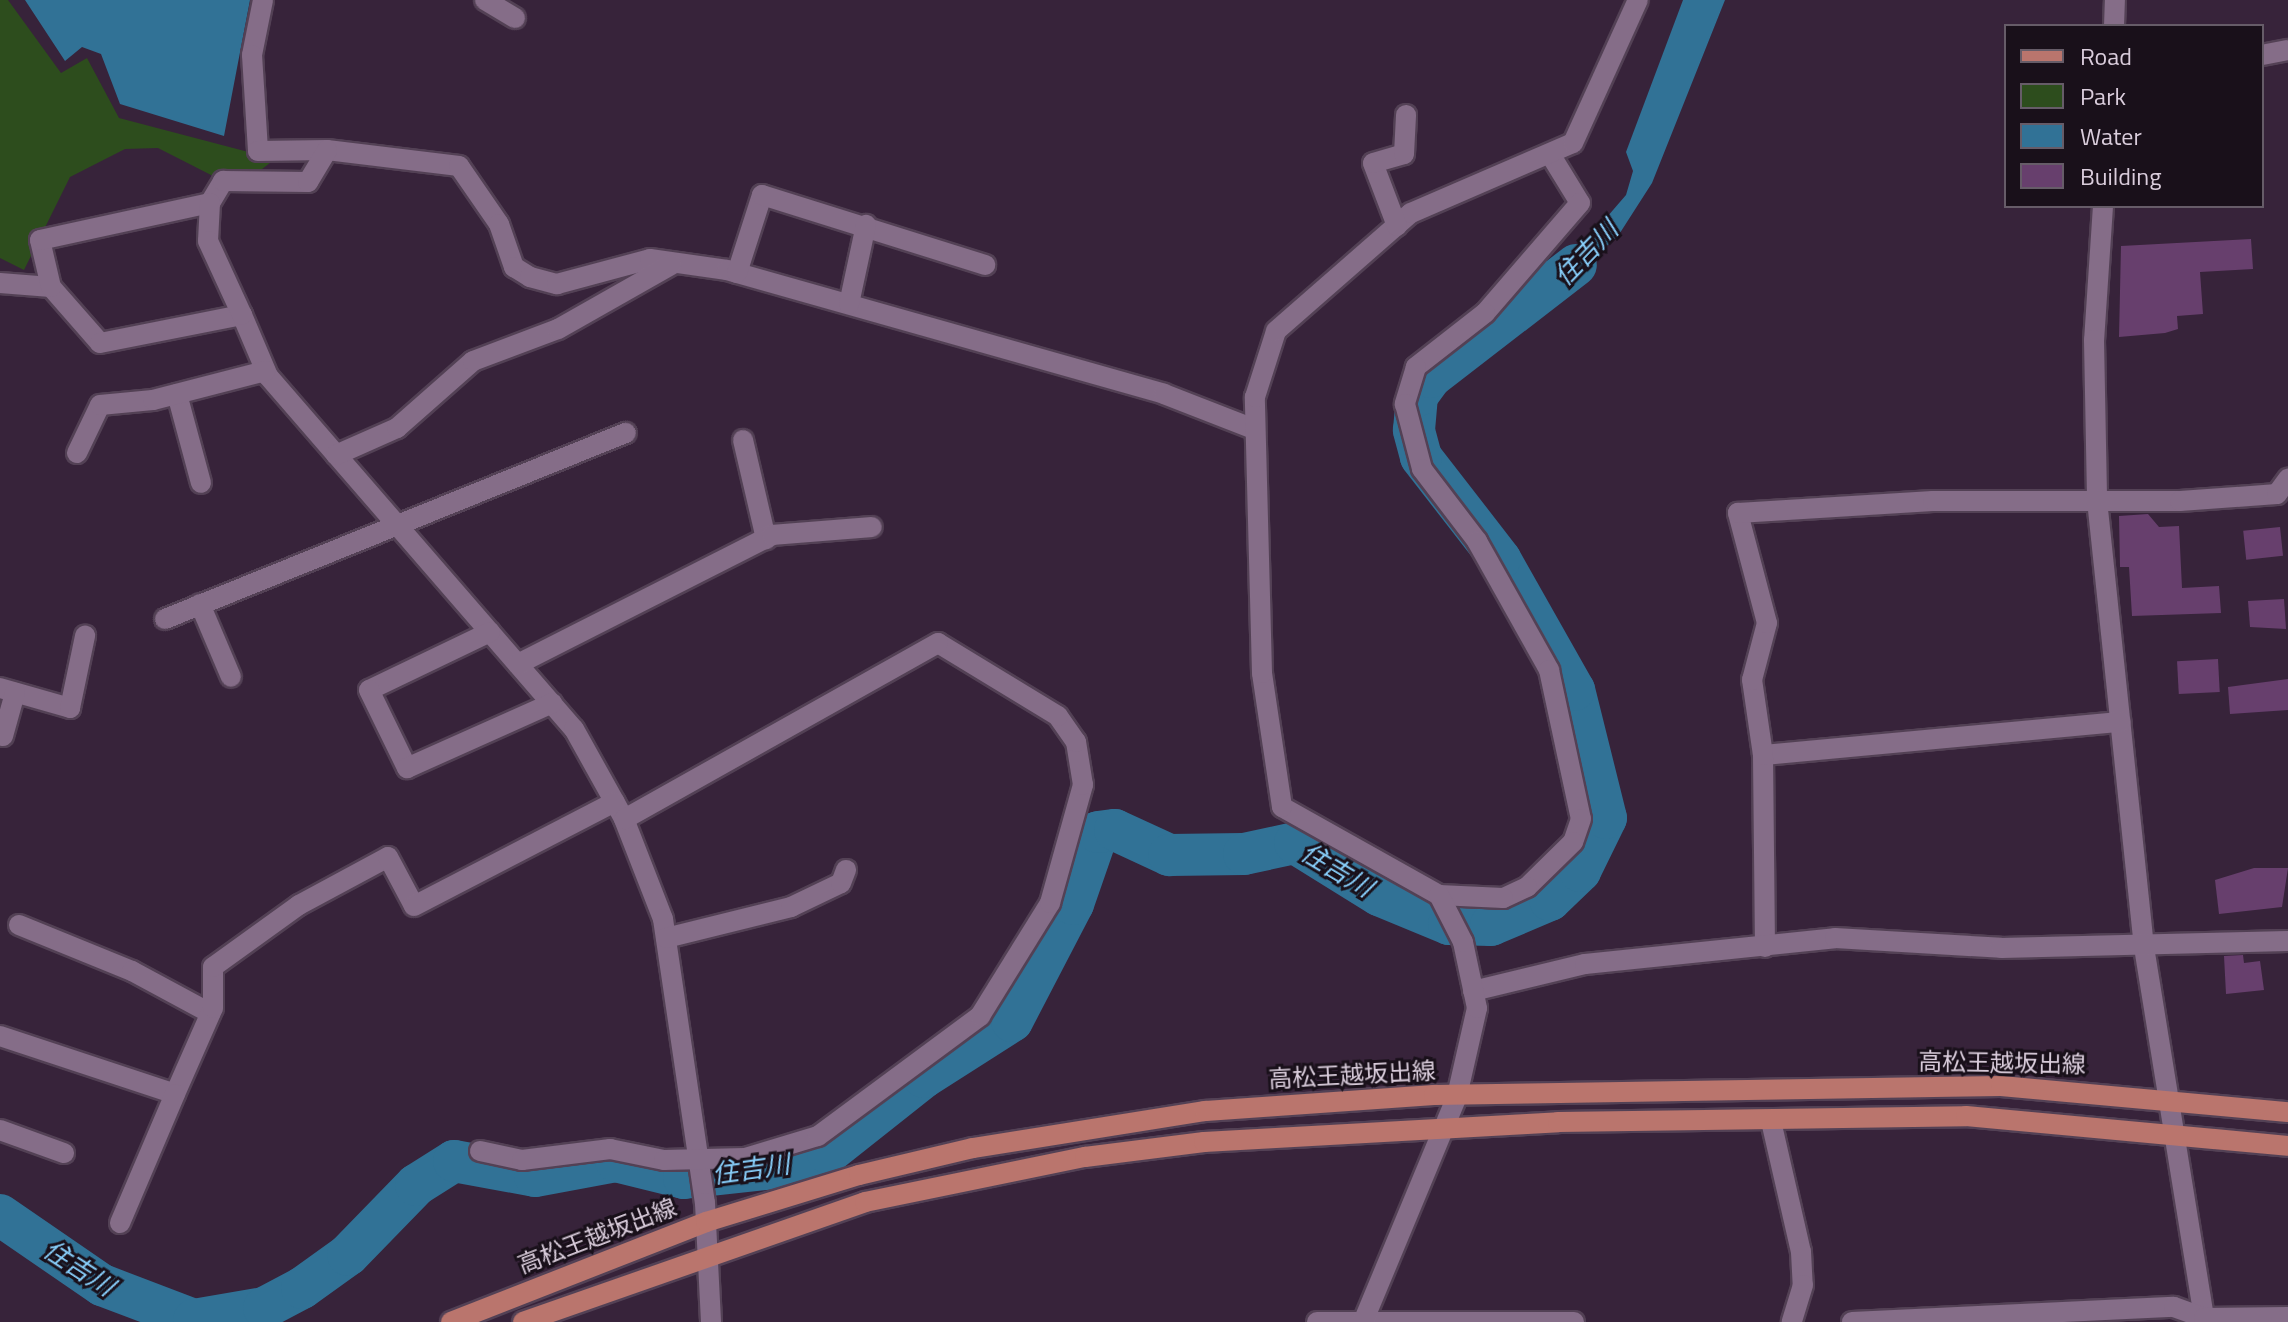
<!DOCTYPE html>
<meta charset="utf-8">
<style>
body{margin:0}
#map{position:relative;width:2288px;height:1322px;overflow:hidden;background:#37233a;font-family:"Titillium Web","Noto Sans JP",sans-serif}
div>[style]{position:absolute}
.green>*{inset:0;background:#2d4d1d}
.water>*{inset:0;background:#317296}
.river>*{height:42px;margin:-21px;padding:0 21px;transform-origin:21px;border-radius:21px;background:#317296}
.building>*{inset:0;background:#673f6d;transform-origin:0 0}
.roads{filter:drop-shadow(2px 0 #534155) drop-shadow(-2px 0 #534155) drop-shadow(0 2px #534155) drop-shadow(0 -2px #534155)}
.minor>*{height:20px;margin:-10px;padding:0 10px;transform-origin:10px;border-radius:10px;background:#856d88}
.major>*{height:20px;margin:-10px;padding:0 10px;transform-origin:10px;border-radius:10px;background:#ba756d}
span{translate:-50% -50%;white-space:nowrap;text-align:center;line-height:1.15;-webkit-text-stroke:6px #19101a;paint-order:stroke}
.street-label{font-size:24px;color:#dacddc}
.water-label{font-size:26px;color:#88cffb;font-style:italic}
.legend{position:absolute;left:2004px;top:24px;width:260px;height:184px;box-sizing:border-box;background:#19101a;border:2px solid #665c68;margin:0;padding:10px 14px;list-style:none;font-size:24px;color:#dacddc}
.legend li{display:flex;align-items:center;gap:16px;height:40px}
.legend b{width:40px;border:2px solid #665c68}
</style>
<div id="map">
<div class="green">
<i style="clip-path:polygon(0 0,8px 0,61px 73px,87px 58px,119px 118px,275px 159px,257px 173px,213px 176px,158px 148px,125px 149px,70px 177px,24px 270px,0 258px)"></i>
</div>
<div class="water">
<i style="clip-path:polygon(25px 0,250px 0,224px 136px,120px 104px,101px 54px,82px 47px,65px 61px)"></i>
<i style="clip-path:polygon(1683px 0,1725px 0,1652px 183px,1618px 236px,1540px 304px,1520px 281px,1545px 261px,1561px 263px,1550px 283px,1626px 195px,1633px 171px,1626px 152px)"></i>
</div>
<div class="river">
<i style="left:0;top:1215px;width:124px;rotate:34.5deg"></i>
<i style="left:102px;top:1285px;width:98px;rotate:20.8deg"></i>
<i style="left:194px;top:1320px;width:71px;rotate:-9.7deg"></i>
<i style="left:264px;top:1308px;width:43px;rotate:-27.8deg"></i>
<i style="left:302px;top:1288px;width:57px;rotate:-35.7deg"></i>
<i style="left:348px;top:1255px;width:98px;rotate:-45.8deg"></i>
<i style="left:416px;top:1185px;width:45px;rotate:-32.3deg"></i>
<i style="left:454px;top:1161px;width:82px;rotate:10.5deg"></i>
<i style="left:535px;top:1176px;width:82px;rotate:-10.5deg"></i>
<i style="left:616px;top:1161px;width:70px;rotate:14deg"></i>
<i style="left:684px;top:1178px;width:100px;rotate:-6.3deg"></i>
<i style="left:783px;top:1167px;width:47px;rotate:-17.3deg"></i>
<i style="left:828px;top:1153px;width:122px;rotate:-38.4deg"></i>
<i style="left:924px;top:1077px;width:104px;rotate:-32.5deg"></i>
<i style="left:1012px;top:1021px;width:132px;rotate:-62.5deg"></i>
<i style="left:1073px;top:904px;width:76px;rotate:-70.9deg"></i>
<i style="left:1098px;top:832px;width:17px;rotate:-7deg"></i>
<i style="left:1115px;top:830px;width:60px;rotate:24.8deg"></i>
<i style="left:1169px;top:855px;width:75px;rotate:-0.8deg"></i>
<i style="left:1244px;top:854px;width:52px;rotate:-12.2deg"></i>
<i style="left:1295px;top:843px;width:99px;rotate:31.8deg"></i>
<i style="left:1379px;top:895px;width:76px;rotate:22.5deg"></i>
<i style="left:1449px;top:924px;width:42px;rotate:1.4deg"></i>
<i style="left:1491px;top:925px;width:64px;rotate:-23deg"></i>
<i style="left:1550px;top:900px;width:42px;rotate:-44deg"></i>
<i style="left:1580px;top:871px;width:59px;rotate:-63.9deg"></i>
<i style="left:1606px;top:818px;width:132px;rotate:-104deg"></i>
<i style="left:1574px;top:690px;width:150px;rotate:-119.5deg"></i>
<i style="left:1500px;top:559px;width:129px;rotate:-127.8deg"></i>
<i style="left:1421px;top:457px;width:28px;rotate:-105deg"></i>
<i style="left:1414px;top:430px;width:34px;rotate:-85deg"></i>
<i style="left:1417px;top:396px;width:24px;rotate:-54deg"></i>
<i style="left:1431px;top:377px;width:183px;rotate:-37.7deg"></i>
</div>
<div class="building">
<i style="clip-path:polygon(2251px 239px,2253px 269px,2200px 272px,2203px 314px,2177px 316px,2178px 329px,2165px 333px,2119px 337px,2121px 246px)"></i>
<i style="clip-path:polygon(2148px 514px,2159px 527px,2179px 526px,2182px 588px,2219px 586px,2221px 613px,2132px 616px,2129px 567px,2120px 567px,2119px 516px)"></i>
<i style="left:2280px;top:527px;width:29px;height:37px;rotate:84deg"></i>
<i style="clip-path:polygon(2284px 599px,2286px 629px,2250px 627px,2248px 601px)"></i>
<i style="left:2218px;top:659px;width:33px;height:41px;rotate:87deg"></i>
<i style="clip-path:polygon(2288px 679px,2288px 710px,2230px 714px,2228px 687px)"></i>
<i style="clip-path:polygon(2254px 868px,2288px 868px,2282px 907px,2219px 914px,2215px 880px)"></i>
<i style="clip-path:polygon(2243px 955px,2244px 963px,2260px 961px,2264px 990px,2226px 994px,2224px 956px)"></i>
</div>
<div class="roads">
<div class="minor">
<i style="left:263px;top:0;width:56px;rotate:101.3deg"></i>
<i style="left:252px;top:55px;width:96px;rotate:86.4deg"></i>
<i style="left:258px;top:151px;width:69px;rotate:-0.8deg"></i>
<i style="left:327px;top:150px;width:133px;rotate:6.9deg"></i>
<i style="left:459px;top:166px;width:70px;rotate:55.4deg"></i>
<i style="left:499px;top:224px;width:46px;rotate:70.8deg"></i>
<i style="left:514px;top:267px;width:19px;rotate:32deg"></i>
<i style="left:530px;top:277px;width:28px;rotate:15deg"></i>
<i style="left:557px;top:284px;width:96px;rotate:-15deg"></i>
<i style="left:650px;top:259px;width:78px;rotate:8.1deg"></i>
<i style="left:727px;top:270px;width:454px;rotate:15.8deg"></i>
<i style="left:1164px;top:394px;width:93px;rotate:21.3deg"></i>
<i style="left:485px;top:0;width:35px;rotate:31deg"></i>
<i style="left:2114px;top:26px;width:26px;rotate:-88deg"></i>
<i style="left:2262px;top:55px;width:26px;rotate:-11deg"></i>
<i style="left:1550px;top:154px;width:57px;rotate:58.5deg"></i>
<i style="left:1580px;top:203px;width:145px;rotate:130.8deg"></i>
<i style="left:1485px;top:313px;width:88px;rotate:142deg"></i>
<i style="left:1416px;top:367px;width:39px;rotate:107deg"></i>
<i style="left:1405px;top:404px;width:67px;rotate:75.3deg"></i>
<i style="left:1422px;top:469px;width:91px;rotate:52.6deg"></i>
<i style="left:1477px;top:541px;width:148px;rotate:60.8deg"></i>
<i style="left:1549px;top:670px;width:152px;rotate:77.9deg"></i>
<i style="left:1581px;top:819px;width:24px;rotate:109deg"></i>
<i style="left:1573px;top:842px;width:64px;rotate:135.6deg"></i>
<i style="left:1527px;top:887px;width:26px;rotate:155deg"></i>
<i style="left:1503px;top:898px;width:64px;rotate:-177.3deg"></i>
<i style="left:1439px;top:895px;width:180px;rotate:-150.7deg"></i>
<i style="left:1282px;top:807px;width:135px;rotate:-98.5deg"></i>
<i style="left:1262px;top:673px;width:276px;rotate:-91.5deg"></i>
<i style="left:1255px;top:397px;width:69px;rotate:-72.3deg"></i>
<i style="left:1276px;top:331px;width:179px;rotate:-41.2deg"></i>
<i style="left:1411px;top:213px;width:176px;rotate:-23.4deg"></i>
<i style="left:1573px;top:143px;width:157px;rotate:-65.6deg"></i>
<i style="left:210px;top:203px;width:26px;rotate:-59deg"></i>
<i style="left:223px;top:181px;width:85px;rotate:0.7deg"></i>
<i style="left:308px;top:182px;width:37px;rotate:-59deg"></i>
<i style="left:2103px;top:206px;width:134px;rotate:93.8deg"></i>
<i style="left:2094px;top:340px;width:160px;rotate:88.9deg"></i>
<i style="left:2097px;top:500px;width:449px;rotate:84deg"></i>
<i style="left:2144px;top:947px;width:380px;rotate:80.8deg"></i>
<i style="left:1397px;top:226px;width:67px;rotate:-110.9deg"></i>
<i style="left:1373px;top:163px;width:32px;rotate:-16deg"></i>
<i style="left:1404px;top:154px;width:39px;rotate:-87deg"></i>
<i style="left:737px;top:273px;width:82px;rotate:-72.2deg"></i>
<i style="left:762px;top:195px;width:234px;rotate:17.4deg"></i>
<i style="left:0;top:283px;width:51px;rotate:4.5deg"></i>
<i style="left:51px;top:287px;width:74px;rotate:48.8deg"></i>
<i style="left:100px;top:343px;width:145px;rotate:-11.2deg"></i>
<i style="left:242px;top:315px;width:66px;rotate:66.9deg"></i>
<i style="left:268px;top:376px;width:467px;rotate:49.1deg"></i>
<i style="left:574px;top:729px;width:103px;rotate:60.9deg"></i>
<i style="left:624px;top:819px;width:107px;rotate:68.7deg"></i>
<i style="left:663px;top:919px;width:287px;rotate:81.6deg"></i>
<i style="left:705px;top:1203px;width:119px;rotate:87.1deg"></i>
<i style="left:51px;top:287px;width:48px;rotate:-103.2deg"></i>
<i style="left:40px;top:240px;width:174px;rotate:-12.3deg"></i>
<i style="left:210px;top:203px;width:38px;rotate:93deg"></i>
<i style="left:208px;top:241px;width:81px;rotate:65.3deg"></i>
<i style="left:849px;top:304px;width:81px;rotate:-77.9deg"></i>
<i style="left:177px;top:394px;width:92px;rotate:74.9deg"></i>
<i style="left:743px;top:440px;width:102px;rotate:76.9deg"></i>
<i style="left:77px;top:453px;width:53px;rotate:-64.4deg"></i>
<i style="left:100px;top:405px;width:53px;rotate:-5.4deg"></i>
<i style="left:153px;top:400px;width:116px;rotate:-14.5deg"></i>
<i style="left:336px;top:455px;width:67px;rotate:-23.9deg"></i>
<i style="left:397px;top:428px;width:101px;rotate:-41.4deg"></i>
<i style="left:473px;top:361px;width:91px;rotate:-20.6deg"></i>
<i style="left:558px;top:329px;width:130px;rotate:-29.5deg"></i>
<i style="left:200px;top:604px;width:79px;rotate:67deg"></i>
<i style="left:165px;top:619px;width:497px;rotate:-22deg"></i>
<i style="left:490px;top:632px;width:134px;rotate:154.4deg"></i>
<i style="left:369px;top:690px;width:87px;rotate:64deg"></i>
<i style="left:407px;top:768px;width:159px;rotate:-24.1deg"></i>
<i style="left:518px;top:664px;width:285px;rotate:-26.9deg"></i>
<i style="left:772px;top:535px;width:100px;rotate:-4.6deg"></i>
<i style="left:0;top:688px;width:73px;rotate:15.9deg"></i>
<i style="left:70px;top:708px;width:74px;rotate:-78.2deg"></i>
<i style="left:3px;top:736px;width:45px;rotate:-74.4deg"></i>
<i style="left:1763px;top:755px;width:359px;rotate:-5.3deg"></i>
<i style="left:19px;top:925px;width:122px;rotate:22.2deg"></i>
<i style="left:132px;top:971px;width:89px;rotate:28.3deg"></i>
<i style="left:666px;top:938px;width:129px;rotate:-13.9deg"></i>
<i style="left:791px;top:907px;width:55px;rotate:-25.6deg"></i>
<i style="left:841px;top:883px;width:14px;rotate:-69deg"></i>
<i style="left:1765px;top:947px;width:192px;rotate:-90.6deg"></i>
<i style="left:1763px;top:755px;width:76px;rotate:-98.3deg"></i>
<i style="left:1752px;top:680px;width:59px;rotate:-75.3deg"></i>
<i style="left:1767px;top:623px;width:114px;rotate:-104.8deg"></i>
<i style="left:1738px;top:513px;width:195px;rotate:-3.5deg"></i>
<i style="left:1933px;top:501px;width:247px"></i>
<i style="left:2180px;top:501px;width:97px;rotate:-4.1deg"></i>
<i style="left:2277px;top:494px;width:19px;rotate:-54deg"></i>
<i style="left:1473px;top:991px;width:115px;rotate:-13.6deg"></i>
<i style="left:1585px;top:964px;width:251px;rotate:-5.9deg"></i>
<i style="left:1835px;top:938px;width:166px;rotate:3.4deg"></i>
<i style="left:2001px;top:948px;width:287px;rotate:-1.4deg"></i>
<i style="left:0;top:1036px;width:184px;rotate:18.3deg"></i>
<i style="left:175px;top:1094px;width:94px;rotate:-66.2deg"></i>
<i style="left:213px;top:1008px;width:41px;rotate:-90deg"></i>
<i style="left:213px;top:967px;width:106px;rotate:-35.8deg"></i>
<i style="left:299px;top:905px;width:101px;rotate:-28.3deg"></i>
<i style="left:388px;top:857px;width:55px;rotate:62deg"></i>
<i style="left:414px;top:906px;width:226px;rotate:-27.4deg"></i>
<i style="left:1771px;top:1121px;width:134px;rotate:77.1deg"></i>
<i style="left:1801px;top:1252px;width:33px;rotate:87deg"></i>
<i style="left:1803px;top:1285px;width:39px;rotate:107deg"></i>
<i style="left:0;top:1130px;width:68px;rotate:19.8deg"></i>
<i style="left:480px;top:1151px;width:43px;rotate:12.1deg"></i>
<i style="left:522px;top:1160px;width:89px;rotate:-7.1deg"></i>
<i style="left:610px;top:1149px;width:55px;rotate:11.5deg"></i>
<i style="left:664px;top:1160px;width:81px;rotate:-1.4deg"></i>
<i style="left:745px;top:1158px;width:76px;rotate:-16.8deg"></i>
<i style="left:818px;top:1136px;width:202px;rotate:-36.5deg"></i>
<i style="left:980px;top:1016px;width:133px;rotate:-58.2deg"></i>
<i style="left:1050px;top:903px;width:123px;rotate:-74.4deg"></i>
<i style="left:1083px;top:785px;width:44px;rotate:-99.2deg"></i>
<i style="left:1076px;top:742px;width:32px;rotate:-125deg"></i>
<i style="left:1058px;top:716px;width:140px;rotate:-148.7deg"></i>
<i style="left:938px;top:643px;width:360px;rotate:150.7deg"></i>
<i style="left:120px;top:1223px;width:140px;rotate:-66.9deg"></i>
<i style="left:1317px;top:1322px;width:257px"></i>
<i style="left:1363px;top:1322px;width:245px;rotate:-67.4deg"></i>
<i style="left:1457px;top:1096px;width:90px;rotate:-77.2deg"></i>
<i style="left:1477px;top:1008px;width:67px;rotate:-102deg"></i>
<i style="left:1463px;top:942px;width:53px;rotate:-117.1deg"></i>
<i style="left:1852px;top:1322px;width:322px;rotate:-2.7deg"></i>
<i style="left:2174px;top:1307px;width:32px;rotate:20deg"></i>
<i style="left:2204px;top:1318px;width:84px;rotate:-0.7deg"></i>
</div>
<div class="major">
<i style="left:451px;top:1322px;width:274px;rotate:-21.4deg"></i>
<i style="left:706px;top:1222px;width:160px;rotate:-17.1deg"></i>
<i style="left:859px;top:1175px;width:117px;rotate:-13.3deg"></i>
<i style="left:973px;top:1148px;width:235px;rotate:-9.1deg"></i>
<i style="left:1205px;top:1111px;width:230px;rotate:-4deg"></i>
<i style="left:1434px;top:1095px;width:567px;rotate:-0.91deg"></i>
<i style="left:2001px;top:1086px;width:288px;rotate:5.2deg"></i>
<i style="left:523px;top:1322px;width:362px;rotate:-19.3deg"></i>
<i style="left:865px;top:1202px;width:225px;rotate:-11.6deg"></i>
<i style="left:1085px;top:1157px;width:120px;rotate:-7.2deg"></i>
<i style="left:1204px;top:1142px;width:355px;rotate:-3.2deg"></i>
<i style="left:1558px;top:1122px;width:408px;rotate:-0.8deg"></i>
<i style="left:1966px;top:1116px;width:323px;rotate:5.3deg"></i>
</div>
</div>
<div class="street-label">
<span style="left:2002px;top:1063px;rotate:1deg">高松王越坂出線</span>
<span style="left:1352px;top:1075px;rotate:-3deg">高松王越坂出線</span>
<span style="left:597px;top:1236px;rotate:-21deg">高松王越坂出線</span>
</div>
<div class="water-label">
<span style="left:1586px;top:253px;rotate:-46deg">住吉川</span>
<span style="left:1337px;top:870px;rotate:31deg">住吉川</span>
<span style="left:751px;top:1169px;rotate:-8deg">住吉川</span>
<span style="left:79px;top:1268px;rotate:33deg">住吉川</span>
</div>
<ul class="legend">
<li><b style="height:10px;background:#ba756d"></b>Road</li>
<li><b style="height:22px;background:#2d4d1d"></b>Park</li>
<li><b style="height:22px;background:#317296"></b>Water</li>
<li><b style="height:22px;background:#673f6d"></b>Building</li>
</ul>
</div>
